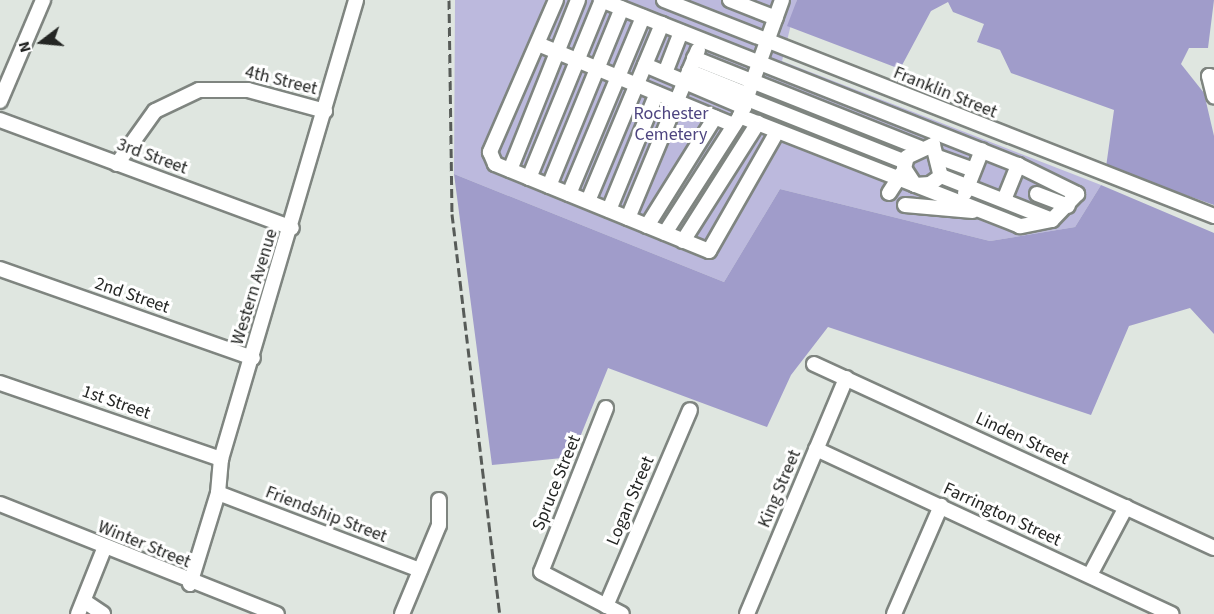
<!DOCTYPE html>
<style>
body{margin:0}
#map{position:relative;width:1214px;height:614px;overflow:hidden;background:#dfe6e0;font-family:"Source Sans 3",sans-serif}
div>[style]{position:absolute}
.green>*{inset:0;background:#bcb9dd}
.forest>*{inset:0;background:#a09cca}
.roads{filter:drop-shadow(2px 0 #7f8580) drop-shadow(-2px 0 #7f8580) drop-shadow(0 2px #7f8580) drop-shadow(0 -2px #7f8580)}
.minor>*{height:14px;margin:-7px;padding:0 7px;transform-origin:7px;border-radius:7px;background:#fff}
.rail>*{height:3px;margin-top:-1.5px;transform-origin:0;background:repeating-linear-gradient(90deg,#575b58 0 9px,transparent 0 13.5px)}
span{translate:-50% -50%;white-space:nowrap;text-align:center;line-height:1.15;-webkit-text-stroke:6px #fff;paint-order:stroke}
.street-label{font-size:18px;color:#242624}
.park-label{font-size:18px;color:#4e4580}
.north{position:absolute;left:12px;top:12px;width:60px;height:60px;-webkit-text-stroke:4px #fff;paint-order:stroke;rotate:254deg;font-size:16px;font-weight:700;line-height:24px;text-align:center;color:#242624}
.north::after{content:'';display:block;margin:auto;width:21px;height:27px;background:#242624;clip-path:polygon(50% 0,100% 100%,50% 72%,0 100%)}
</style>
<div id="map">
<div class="green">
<i style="clip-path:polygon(455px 0,797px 0,782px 61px,1101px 185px,1075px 227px,990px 241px,780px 189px,724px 282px,454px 174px)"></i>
</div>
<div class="forest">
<i style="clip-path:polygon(797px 0,1214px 0,1208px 48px,1189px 48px,1181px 64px,1204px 93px,1214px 136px,1214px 205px,1106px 167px,1114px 110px,1011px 73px,1000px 50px,977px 42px,984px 24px,953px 12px,948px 2px,931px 11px,900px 69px,787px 26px)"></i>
<i style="clip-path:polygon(454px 174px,724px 282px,780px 189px,990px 241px,1075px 227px,1101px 185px,1214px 233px,1214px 334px,1190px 308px,1129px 326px,1091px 415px,828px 327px,791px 375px,767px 427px,608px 368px,572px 457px,492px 465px)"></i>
</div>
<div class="roads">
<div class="minor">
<i style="left:556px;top:0;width:166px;rotate:113.5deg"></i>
<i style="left:490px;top:152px;width:13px;rotate:67deg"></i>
<i style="left:495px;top:164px;width:231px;rotate:22.1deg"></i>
<i style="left:709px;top:251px;width:137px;rotate:-60.3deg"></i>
<i style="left:601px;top:0;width:448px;rotate:21.6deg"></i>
<i style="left:1018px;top:165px;width:66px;rotate:26.2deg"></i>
<i style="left:1077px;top:194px;width:36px;rotate:134deg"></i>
<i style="left:1052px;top:220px;width:33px;rotate:169deg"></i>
<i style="left:1020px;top:226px;width:301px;rotate:-158.6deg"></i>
<i style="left:664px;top:0;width:591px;rotate:21.44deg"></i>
<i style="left:730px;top:0;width:49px;rotate:21.4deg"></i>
<i style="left:538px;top:44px;width:212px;rotate:22.5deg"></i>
<i style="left:694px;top:58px;width:243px;rotate:21.7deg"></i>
<i style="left:645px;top:65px;width:108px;rotate:23deg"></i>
<i style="left:689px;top:71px;width:64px;rotate:22.1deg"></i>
<i style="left:665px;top:73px;width:44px;rotate:-68.7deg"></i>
<i style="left:1214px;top:77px;width:5px;rotate:-169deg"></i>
<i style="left:1209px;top:76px;width:21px;rotate:76deg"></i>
<i style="left:747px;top:99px;width:170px;rotate:21.7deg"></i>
<i style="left:0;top:101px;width:110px;rotate:-66.9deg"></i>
<i style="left:0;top:120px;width:311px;rotate:20.3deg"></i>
<i style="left:933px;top:145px;width:32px;rotate:76deg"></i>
<i style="left:941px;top:176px;width:14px;rotate:144deg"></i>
<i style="left:930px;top:184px;width:15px;rotate:176deg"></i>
<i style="left:915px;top:185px;width:20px;rotate:-123deg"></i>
<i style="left:904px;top:168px;width:11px;rotate:-75deg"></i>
<i style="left:907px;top:157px;width:29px;rotate:-25deg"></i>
<i style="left:938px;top:157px;width:37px;rotate:20deg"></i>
<i style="left:117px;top:164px;width:65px;rotate:-54.4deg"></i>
<i style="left:155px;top:111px;width:49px;rotate:-25.5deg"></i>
<i style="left:199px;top:90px;width:49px"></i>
<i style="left:248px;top:90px;width:80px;rotate:15.3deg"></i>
<i style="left:510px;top:170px;width:183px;rotate:-68.2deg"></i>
<i style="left:941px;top:176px;width:119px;rotate:21.6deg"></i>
<i style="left:529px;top:178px;width:192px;rotate:-67.7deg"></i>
<i style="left:549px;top:186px;width:192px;rotate:-67.7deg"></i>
<i style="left:889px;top:193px;width:24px;rotate:-57deg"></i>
<i style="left:965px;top:193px;width:46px;rotate:-68.4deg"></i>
<i style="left:569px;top:194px;width:192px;rotate:-67.3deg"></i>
<i style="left:1037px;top:194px;width:33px;rotate:21deg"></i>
<i style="left:1004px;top:200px;width:38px;rotate:-68deg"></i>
<i style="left:588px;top:201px;width:192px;rotate:-67.3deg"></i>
<i style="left:905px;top:205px;width:68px;rotate:5deg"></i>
<i style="left:609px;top:210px;width:126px;rotate:-67.7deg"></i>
<i style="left:628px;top:218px;width:182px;rotate:-67.4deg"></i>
<i style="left:647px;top:226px;width:128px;rotate:-58deg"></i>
<i style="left:665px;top:233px;width:139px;rotate:-57.3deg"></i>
<i style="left:740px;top:116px;width:123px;rotate:-70.1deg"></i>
<i style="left:683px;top:241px;width:140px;rotate:-57.6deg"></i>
<i style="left:0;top:269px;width:268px;rotate:19.4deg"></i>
<i style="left:814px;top:364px;width:440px;rotate:24.7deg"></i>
<i style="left:0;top:383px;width:234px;rotate:19deg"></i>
<i style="left:606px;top:408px;width:176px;rotate:111.6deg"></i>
<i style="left:541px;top:572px;width:91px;rotate:27.4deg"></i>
<i style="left:816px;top:449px;width:392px;rotate:24.9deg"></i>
<i style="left:218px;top:493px;width:216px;rotate:20.9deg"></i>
<i style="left:0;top:504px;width:298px;rotate:21.7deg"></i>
<i style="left:1090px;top:575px;width:77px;rotate:-62.1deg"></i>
<i style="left:190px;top:584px;width:95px;rotate:-72.9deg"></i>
<i style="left:218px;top:493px;width:34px;rotate:-85deg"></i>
<i style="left:221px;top:459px;width:478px;rotate:-73.6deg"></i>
<i style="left:84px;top:601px;width:23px;rotate:34deg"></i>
<i style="left:606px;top:606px;width:213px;rotate:-66.8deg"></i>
<i style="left:78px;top:614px;width:70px;rotate:-68.2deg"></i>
<i style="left:402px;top:614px;width:96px;rotate:-67.4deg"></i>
<i style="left:439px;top:525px;width:25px;rotate:-90deg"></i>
<i style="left:747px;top:614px;width:256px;rotate:-67.2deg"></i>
<i style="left:894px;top:614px;width:118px;rotate:-66.5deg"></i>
</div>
</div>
<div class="rail">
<i style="left:449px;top:0;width:214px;rotate:89.2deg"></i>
<i style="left:452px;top:214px;width:403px;rotate:83.2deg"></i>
</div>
<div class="street-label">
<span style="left:281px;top:81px;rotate:14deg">4th Street</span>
<span style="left:945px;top:93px;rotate:22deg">Franklin Street</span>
<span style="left:152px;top:157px;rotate:20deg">3rd Street</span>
<span style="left:255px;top:287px;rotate:-73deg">Western Avenue</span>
<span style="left:132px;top:296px;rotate:19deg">2nd Street</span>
<span style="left:116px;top:403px;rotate:19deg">1st Street</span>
<span style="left:1022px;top:439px;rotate:25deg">Linden Street</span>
<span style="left:557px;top:483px;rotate:-68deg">Spruce Street</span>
<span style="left:780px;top:489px;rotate:-67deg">King Street</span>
<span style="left:631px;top:501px;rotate:-67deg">Logan Street</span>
<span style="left:326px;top:515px;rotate:21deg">Friendship Street</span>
<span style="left:1002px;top:515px;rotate:25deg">Farrington Street</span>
<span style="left:144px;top:545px;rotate:22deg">Winter Street</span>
</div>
<div class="park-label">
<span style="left:671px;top:125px">Rochester<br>Cemetery</span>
</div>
<div class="north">N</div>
</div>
